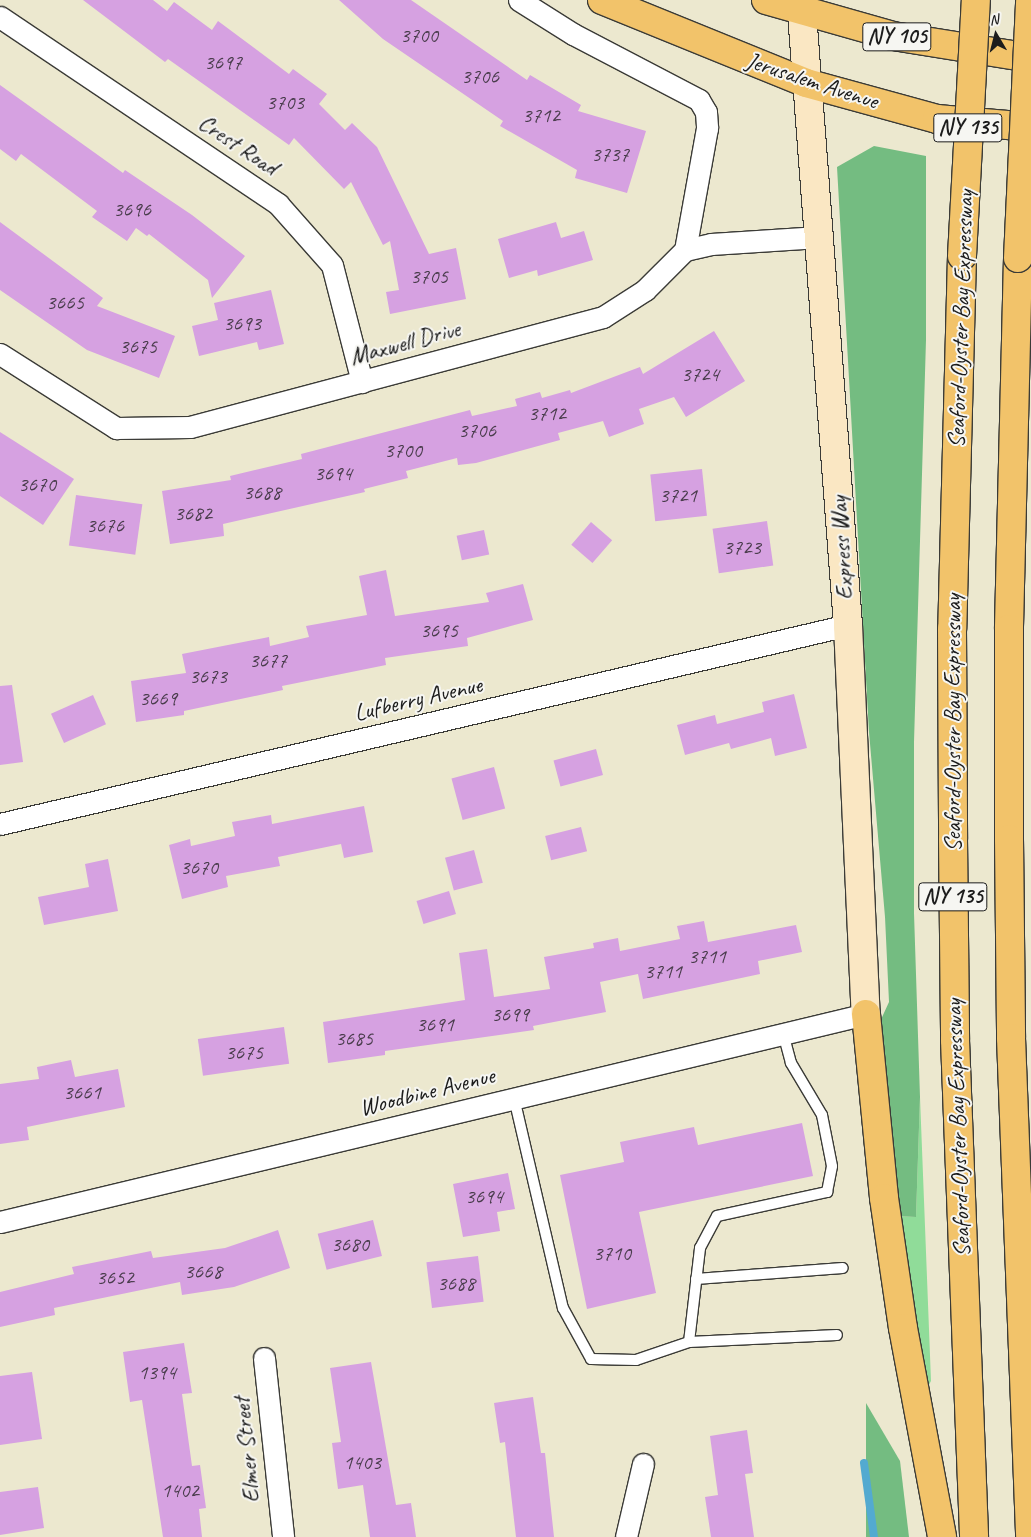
<!DOCTYPE html>
<style>
body{margin:0}
#map{position:relative;width:1031px;height:1537px;overflow:hidden;background:#ece8cf;font-family:Caveat,sans-serif}
div>[style]{position:absolute}
.green>*{inset:0;background:#90dc99}
.forest>*{inset:0;background:#74bc81}
.stream>*{height:8px;margin:-4px;padding:0 4px;transform-origin:4px;border-radius:4px;background:#53aad0}
.building>*{inset:0;background:#d6a1e1;transform-origin:0 0}
.roads{filter:drop-shadow(1px 0 #3b3b37) drop-shadow(-1px 0 #3b3b37) drop-shadow(0 1px #3b3b37) drop-shadow(0 -1px #3b3b37)}
.service>*{height:10px;margin:-5px;padding:0 5px;transform-origin:5px;border-radius:5px;background:#fff}
.minor>*{height:21px;margin:-10.5px;padding:0 10.5px;transform-origin:10.5px;border-radius:10.5px;background:#fff}
.secondary>*{height:28px;margin:-14px;padding:0 14px;transform-origin:14px;border-radius:14px;background:#fae7c3}
.primary>*{height:28px;margin:-14px;padding:0 14px;transform-origin:14px;border-radius:14px;background:#f2c36a}
.motorway>*{height:28px;margin:-14px;padding:0 14px;transform-origin:14px;border-radius:14px;background:#f2c36a}
.bridges{filter:drop-shadow(1px 0 #3b3b37) drop-shadow(-1px 0 #3b3b37) drop-shadow(0 1px #3b3b37) drop-shadow(0 -1px #3b3b37)}
.motorway-bridge>*{height:28px;margin:-14px;padding:0 14px;transform-origin:14px;border-radius:14px;background:#f2c36a}
span{translate:-50% -50%;white-space:nowrap;text-align:center;line-height:1.15;-webkit-text-stroke:4px #f6f6f2;paint-order:stroke}
.number-label{font-size:21px;color:#4a3d4d}
.number-label span{-webkit-text-stroke-width:0}
.shield-label span{padding:1px 4px;background:#f6f6f2;border:1px solid;border-radius:4px;-webkit-text-stroke-width:0}
.shield-label{font-size:22px;color:#1c1c1c;font-weight:700}
.street-label{font-size:24px;color:#1c1c1c}
.north{position:absolute;left:971px;top:10px;width:50px;height:50px;-webkit-text-stroke:4px #f6f6f2;paint-order:stroke;rotate:352deg;font-size:14px;font-weight:700;line-height:20px;text-align:center;color:#1c1c1c}
.north::after{content:'';display:block;margin:auto;width:18px;height:22px;background:#1c1c1c;clip-path:polygon(50% 0,100% 100%,50% 72%,0 100%)}
</style>
<div id="map">
<div class="green">
<i style="clip-path:polygon(920px 1097px,931px 1381px,924px 1394px,896px 1216px,916px 1217px)"></i>
</div>
<div class="forest">
<i style="clip-path:polygon(874px 146px,926px 156px,926px 340px,914px 742px,914px 913px,920px 1097px,916px 1217px,896px 1216px,878px 1026px,889px 1002px,885px 917px,869px 732px,837px 167px)"></i>
<i style="clip-path:polygon(866px 1403px,900px 1461px,909px 1537px,866px 1537px)"></i>
</div>
<div class="stream">
<i style="left:864px;top:1463px;width:75px;rotate:82.3deg"></i>
</div>
<div class="building">
<i style="clip-path:polygon(83px 0,153px 0,167px 11px,174px 2px,212px 30px,218px 21px,289px 74px,293px 69px,327px 94px,319px 104px,345px 130px,352px 123px,377px 147px,429px 254px,456px 248px,466px 299px,390px 314px,386px 292px,399px 290px,390px 241px,383px 245px,351px 182px,344px 189px,294px 138px,289px 145px,168px 59px,165px 62px)"></i>
<i style="clip-path:polygon(339px 0,411px 0,527px 80px,530px 75px,581px 105px,578px 111px,646px 131px,627px 193px,575px 178px,577px 170px,500px 126px,503px 121px,383px 39px)"></i>
<i style="clip-path:polygon(0 85px,123px 173px,125px 170px,192px 215px,245px 256px,212px 298px,208px 280px,149px 234px,147px 236px,136px 228px,127px 241px,92px 217px,97px 211px,21px 154px,16px 161px,0 149px)"></i>
<i style="clip-path:polygon(0 222px,103px 298px,97px 306px,175px 336px,159px 378px,87px 350px,0 290px)"></i>
<i style="clip-path:polygon(556px 222px,561px 238px,584px 231px,593px 260px,538px 276px,537px 270px,509px 278px,498px 239px)"></i>
<i style="clip-path:polygon(271px 290px,284px 344px,259px 350px,257px 342px,199px 356px,192px 326px,218px 320px,214px 303px)"></i>
<i style="clip-path:polygon(714px 331px,745px 381px,686px 417px,674px 397px,639px 409px,644px 424px,609px 437px,603px 421px,558px 433px,560px 440px,476px 463px,458px 465px,457px 458px,406px 471px,408px 478px,364px 489px,365px 492px,223px 524px,224px 536px,170px 544px,162px 491px,231px 480px,230px 476px,302px 459px,301px 454px,470px 410px,472px 416px,517px 406px,515px 399px,540px 392px,542px 398px,570px 390px,571px 393px,640px 367px,643px 374px)"></i>
<i style="clip-path:polygon(0 432px,74px 479px,43px 525px,0 496px)"></i>
<i style="left:702px;top:469px;width:47px;height:52px;rotate:84deg"></i>
<i style="left:76px;top:495px;width:67px;height:51px;rotate:8deg"></i>
<i style="left:767px;top:521px;width:45px;height:55px;rotate:82deg"></i>
<i style="left:591px;top:522px;width:28px;height:30px;rotate:41deg"></i>
<i style="left:484px;top:530px;width:25px;height:28px;rotate:78deg"></i>
<i style="clip-path:polygon(386px 570px,395px 616px,489px 602px,486px 593px,523px 584px,533px 620px,467px 638px,468px 646px,385px 658px,386px 665px,282px 686px,283px 690px,184px 711px,184px 715px,136px 722px,131px 681px,186px 673px,182px 654px,269px 637px,270px 646px,309px 637px,306px 626px,367px 615px,359px 576px)"></i>
<i style="clip-path:polygon(12px 685px,23px 762px,0 765px,0 686px)"></i>
<i style="clip-path:polygon(794px 694px,807px 748px,775px 756px,771px 738px,731px 749px,729px 743px,685px 755px,677px 725px,715px 715px,717px 724px,764px 712px,762px 702px)"></i>
<i style="left:93px;top:695px;width:32px;height:46px;rotate:66deg"></i>
<i style="left:596px;top:749px;width:27px;height:44px;rotate:75deg"></i>
<i style="left:494px;top:767px;width:43px;height:44px;rotate:75deg"></i>
<i style="clip-path:polygon(364px 806px,373px 852px,344px 858px,341px 844px,278px 857px,280px 866px,226px 876px,228px 887px,182px 899px,169px 845px,190px 839px,191px 846px,235px 836px,232px 822px,271px 815px,272px 824px)"></i>
<i style="left:581px;top:827px;width:25px;height:37px;rotate:76deg"></i>
<i style="left:474px;top:850px;width:34px;height:30px;rotate:75deg"></i>
<i style="clip-path:polygon(108px 859px,118px 911px,44px 925px,38px 897px,89px 887px,85px 864px)"></i>
<i style="left:449px;top:891px;width:24px;height:34px;rotate:73deg"></i>
<i style="clip-path:polygon(704px 921px,708px 942px,796px 925px,802px 952px,758px 961px,760px 974px,643px 999px,638px 974px,600px 982px,606px 1012px,533px 1026px,534px 1030px,385px 1051px,385px 1055px,328px 1063px,323px 1022px,465px 1000px,459px 953px,487px 949px,494px 997px,550px 989px,544px 957px,594px 948px,593px 943px,618px 938px,620px 951px,680px 939px,677px 926px)"></i>
<i style="left:284px;top:1027px;width:37px;height:87px;rotate:82deg"></i>
<i style="clip-path:polygon(71px 1060px,75px 1077px,118px 1069px,125px 1107px,27px 1127px,29px 1140px,0 1144px,0 1084px,39px 1079px,37px 1067px)"></i>
<i style="clip-path:polygon(802px 1123px,813px 1176px,639px 1212px,656px 1293px,587px 1309px,560px 1175px,624px 1162px,620px 1142px,694px 1127px,698px 1145px)"></i>
<i style="clip-path:polygon(508px 1173px,515px 1209px,497px 1212px,500px 1231px,463px 1237px,453px 1184px)"></i>
<i style="left:373px;top:1220px;width:37px;height:57px;rotate:76deg"></i>
<i style="clip-path:polygon(278px 1230px,290px 1268px,234px 1287px,182px 1295px,180px 1282px,54px 1308px,55px 1315px,0 1327px,0 1292px,74px 1274px,72px 1267px,151px 1251px,153px 1258px,225px 1248px)"></i>
<i style="left:478px;top:1256px;width:46px;height:52px;rotate:83deg"></i>
<i style="clip-path:polygon(184px 1343px,192px 1393px,182px 1394px,192px 1466px,200px 1465px,206px 1508px,199px 1509px,202px 1537px,163px 1537px,142px 1400px,130px 1402px,123px 1352px)"></i>
<i style="clip-path:polygon(371px 1362px,396px 1505px,411px 1503px,416px 1537px,370px 1537px,363px 1485px,338px 1489px,332px 1443px,341px 1442px,330px 1368px)"></i>
<i style="clip-path:polygon(32px 1372px,42px 1439px,0 1445px,0 1376px)"></i>
<i style="clip-path:polygon(533px 1397px,541px 1453px,545px 1453px,554px 1537px,516px 1537px,505px 1442px,500px 1443px,494px 1403px)"></i>
<i style="clip-path:polygon(747px 1430px,753px 1473px,745px 1474px,754px 1537px,711px 1537px,705px 1497px,718px 1495px,710px 1436px)"></i>
<i style="clip-path:polygon(38px 1487px,44px 1528px,0 1535px,0 1492px)"></i>
</div>
<div class="roads">
<div class="service">
<i style="left:514px;top:1098px;width:216px;rotate:76.9deg"></i>
<i style="left:563px;top:1308px;width:58px;rotate:61.2deg"></i>
<i style="left:591px;top:1359px;width:45px;rotate:1.3deg"></i>
<i style="left:636px;top:1360px;width:56px;rotate:-18.8deg"></i>
<i style="left:689px;top:1342px;width:95px;rotate:-83.3deg"></i>
<i style="left:700px;top:1248px;width:36px;rotate:-62deg"></i>
<i style="left:717px;top:1216px;width:113px;rotate:-12.3deg"></i>
<i style="left:827px;top:1192px;width:26px;rotate:-79deg"></i>
<i style="left:832px;top:1166px;width:52px;rotate:-101.1deg"></i>
<i style="left:822px;top:1115px;width:61px;rotate:-120.8deg"></i>
<i style="left:791px;top:1063px;width:30px;rotate:-105deg"></i>
<i style="left:696px;top:1279px;width:147px;rotate:-4.3deg"></i>
<i style="left:689px;top:1342px;width:148px;rotate:-2.7deg"></i>
</div>
<div class="minor">
<i style="left:519px;top:0;width:64px;rotate:32.2deg"></i>
<i style="left:573px;top:34px;width:142px;rotate:27.6deg"></i>
<i style="left:699px;top:100px;width:14px;rotate:60deg"></i>
<i style="left:706px;top:112px;width:16px;rotate:86deg"></i>
<i style="left:707px;top:128px;width:124px;rotate:100.2deg"></i>
<i style="left:0;top:17px;width:335px;rotate:33.9deg"></i>
<i style="left:278px;top:204px;width:81px;rotate:48.5deg"></i>
<i style="left:332px;top:265px;width:121px;rotate:75.6deg"></i>
<i style="left:0;top:354px;width:138px;rotate:32.5deg"></i>
<i style="left:116px;top:428px;width:74px;rotate:-0.8deg"></i>
<i style="left:190px;top:427px;width:427px;rotate:-14.9deg"></i>
<i style="left:603px;top:317px;width:50px;rotate:-32.7deg"></i>
<i style="left:645px;top:290px;width:57px;rotate:-45deg"></i>
<i style="left:685px;top:250px;width:27px;rotate:-13deg"></i>
<i style="left:711px;top:244px;width:108px;rotate:-3.7deg"></i>
<i style="left:0;top:824px;width:871px;rotate:-13.21deg"></i>
<i style="left:0;top:1222px;width:891px;rotate:-13.51deg"></i>
<i style="left:264px;top:1358px;width:180px;rotate:83.9deg"></i>
<i style="left:626px;top:1537px;width:75px;rotate:-76.9deg"></i>
</div>
<div class="secondary">
<i style="left:801px;top:0;width:627px;rotate:85.7deg"></i>
<i style="left:848px;top:625px;width:389px;rotate:87.4deg"></i>
</div>
<div class="primary">
<i style="left:602px;top:0;width:220px;rotate:22.1deg"></i>
<i style="left:806px;top:83px;width:136px;rotate:15.4deg"></i>
<i style="left:937px;top:119px;width:94px;rotate:4.9deg"></i>
<i style="left:766px;top:0;width:132px;rotate:15.8deg"></i>
<i style="left:893px;top:36px;width:140px;rotate:9.1deg"></i>
</div>
<div class="motorway">
<i style="left:962px;top:256px;width:373px;rotate:91.5deg"></i>
<i style="left:952px;top:629px;width:210px;rotate:89.7deg"></i>
<i style="left:953px;top:839px;width:201px;rotate:89.4deg"></i>
<i style="left:955px;top:1040px;width:497px;rotate:87.8deg"></i>
<i style="left:1018px;top:258px;width:371px;rotate:91.4deg"></i>
<i style="left:1009px;top:629px;width:210px;rotate:90deg"></i>
<i style="left:1009px;top:839px;width:199px;rotate:89.4deg"></i>
<i style="left:1011px;top:1038px;width:499px;rotate:87.8deg"></i>
<i style="left:866px;top:1014px;width:185px;rotate:84.4deg"></i>
<i style="left:884px;top:1198px;width:131px;rotate:81.7deg"></i>
<i style="left:903px;top:1328px;width:213px;rotate:79.4deg"></i>
</div>
</div>
<div class="bridges">
<div class="motorway-bridge">
<i style="left:962px;top:256px;width:256px;rotate:-86.9deg"></i>
<i style="left:1018px;top:258px;width:258px;rotate:-87.3deg"></i>
</div>
</div>
<div class="number-label">
<span style="left:419px;top:35px">3700</span>
<span style="left:223px;top:62px">3697</span>
<span style="left:480px;top:76px">3706</span>
<span style="left:285px;top:102px">3703</span>
<span style="left:541px;top:115px">3712</span>
<span style="left:610px;top:154px">3737</span>
<span style="left:132px;top:209px">3696</span>
<span style="left:429px;top:276px">3705</span>
<span style="left:65px;top:302px">3665</span>
<span style="left:242px;top:323px">3693</span>
<span style="left:138px;top:346px">3675</span>
<span style="left:700px;top:374px">3724</span>
<span style="left:547px;top:413px">3712</span>
<span style="left:477px;top:430px">3706</span>
<span style="left:403px;top:450px">3700</span>
<span style="left:333px;top:473px">3694</span>
<span style="left:37px;top:484px">3670</span>
<span style="left:262px;top:492px">3688</span>
<span style="left:678px;top:495px">3721</span>
<span style="left:193px;top:513px">3682</span>
<span style="left:105px;top:525px">3676</span>
<span style="left:742px;top:547px">3723</span>
<span style="left:439px;top:630px">3695</span>
<span style="left:268px;top:660px">3677</span>
<span style="left:208px;top:676px">3673</span>
<span style="left:158px;top:698px">3669</span>
<span style="left:199px;top:867px">3670</span>
<span style="left:707px;top:956px">3711</span>
<span style="left:663px;top:971px">3711</span>
<span style="left:510px;top:1014px">3699</span>
<span style="left:435px;top:1024px">3691</span>
<span style="left:354px;top:1038px">3685</span>
<span style="left:244px;top:1052px">3675</span>
<span style="left:82px;top:1092px">3661</span>
<span style="left:484px;top:1196px">3694</span>
<span style="left:350px;top:1244px">3680</span>
<span style="left:612px;top:1253px">3710</span>
<span style="left:203px;top:1271px">3668</span>
<span style="left:115px;top:1277px">3652</span>
<span style="left:456px;top:1283px">3688</span>
<span style="left:157px;top:1372px">1394</span>
<span style="left:362px;top:1462px">1403</span>
<span style="left:180px;top:1490px">1402</span>
</div>
<div class="shield-label">
<span style="left:897px;top:37px">NY 105</span>
<span style="left:968px;top:128px">NY 135</span>
<span style="left:953px;top:897px">NY 135</span>
</div>
<div class="street-label">
<span style="left:812px;top:81px;rotate:18deg">Jerusalem Avenue</span>
<span style="left:238px;top:145px;rotate:34deg">Crest Road</span>
<span style="left:961px;top:319px;rotate:-88deg">Seaford-Oyster Bay Expressway</span>
<span style="left:405px;top:343px;rotate:-15deg">Maxwell Drive</span>
<span style="left:842px;top:548px;rotate:-94deg">Express Way</span>
<span style="left:418px;top:699px;rotate:-13deg">Lufberry Avenue</span>
<span style="left:953px;top:723px;rotate:-90deg">Seaford-Oyster Bay Expressway</span>
<span style="left:427px;top:1092px;rotate:-14deg">Woodbine Avenue</span>
<span style="left:958px;top:1128px;rotate:-92deg">Seaford-Oyster Bay Expressway</span>
<span style="left:247px;top:1450px;rotate:-96deg">Elmer Street</span>
</div>
<div class="north">N</div>
</div>
